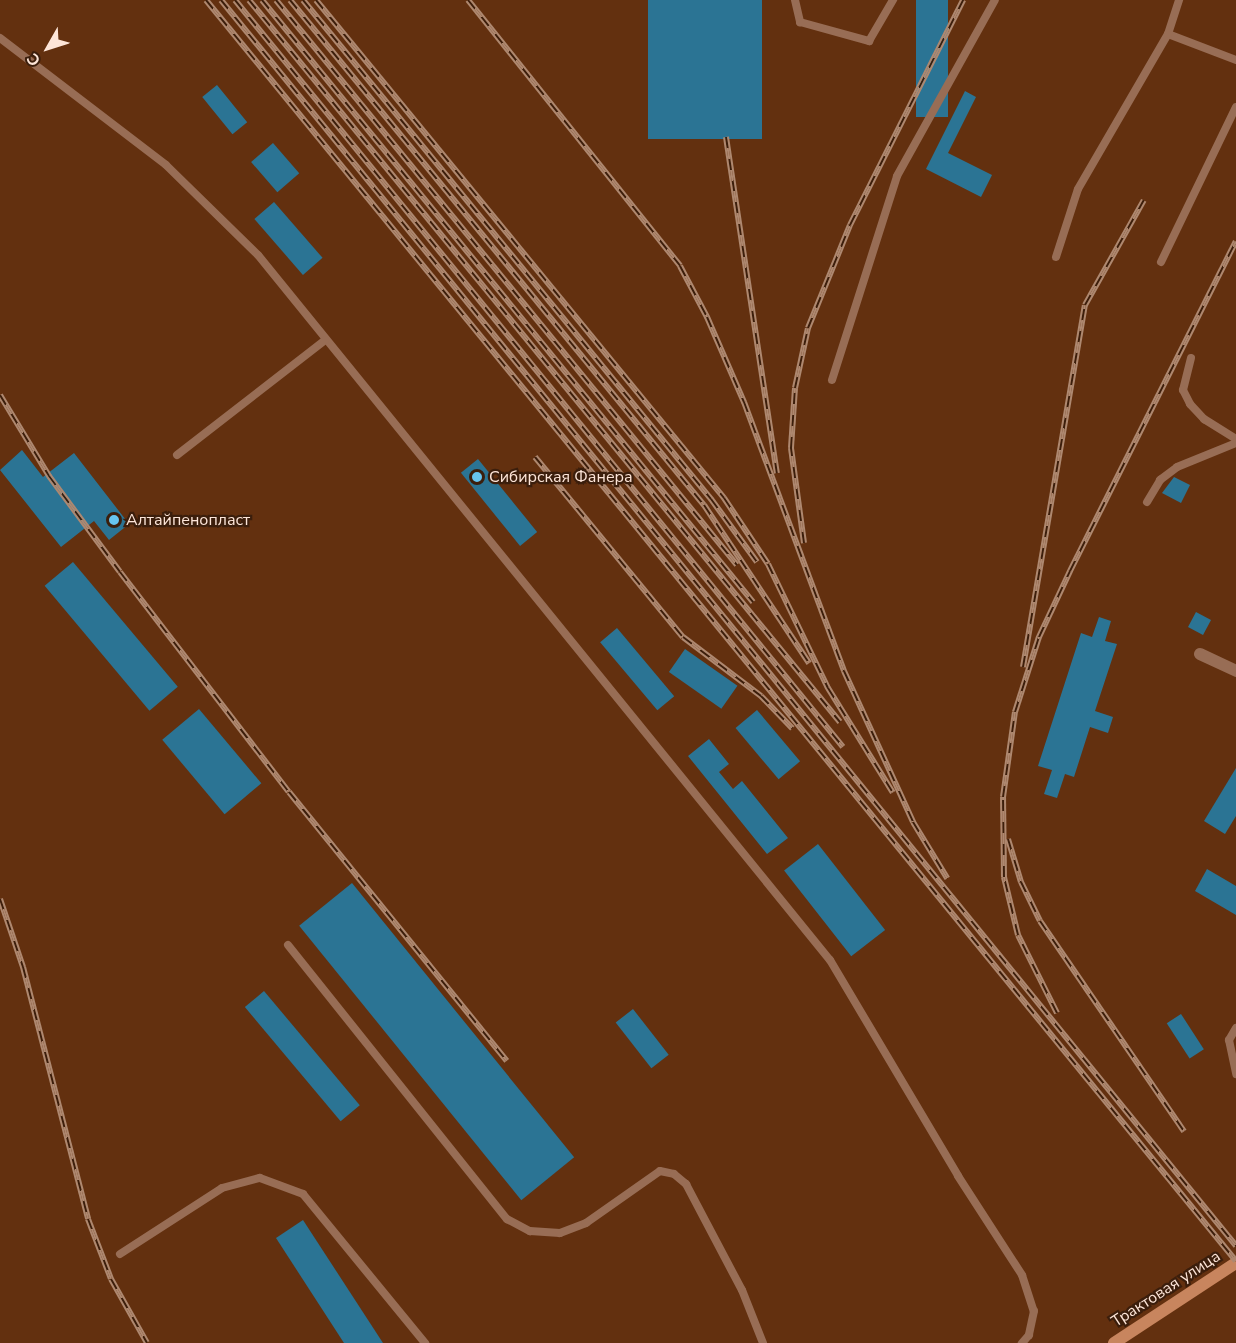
<!DOCTYPE html>
<meta charset="utf-8">
<style>
body{margin:0}
#map{position:relative;width:1236px;height:1343px;overflow:hidden;background:#63300f;font-family:"Nunito Sans",sans-serif}
div>[style]{position:absolute}
.building>*{inset:0;background:#2b7494;transform-origin:0 0}
.service>*{height:8px;margin:-4px;padding:0 4px;transform-origin:4px;border-radius:4px;background:#986d55}
.minor>*{height:12px;margin:-6px;padding:0 6px;transform-origin:6px;border-radius:6px;background:#986d55}
.secondary>*{height:12px;margin:-6px;padding:0 6px;transform-origin:6px;border-radius:6px;background:#c8855e}
.rail>*{height:6px;margin-top:-3px;transform-origin:0;background:repeating-linear-gradient(90deg,#3b1e0c 0 11px,#ae8870 0 22px);box-sizing:border-box;border-block:2px solid #ae8870}
.dots>*{width:16px;height:16px;translate:-50% -50%;box-sizing:border-box;border:3px solid #3b1e0c;border-radius:50%}
span{translate:-50% -50%;white-space:nowrap;text-align:center;line-height:1.15;-webkit-text-stroke:4.5px #3b1e0c;paint-order:stroke}
.poi-label{font-size:16px;color:#fde5d8}
.left{translate:0 -50%;text-align:left}
.street-label{font-size:16px;color:#fde5d8}
.north{position:absolute;left:18px;top:18px;width:60px;height:60px;-webkit-text-stroke:4px #3b1e0c;paint-order:stroke;rotate:231deg;font-size:16px;font-weight:700;line-height:24px;text-align:center;color:#fde5d8}
.north::after{content:'';display:block;margin:auto;width:21px;height:27px;background:#fde5d8;clip-path:polygon(50% 0,100% 100%,50% 72%,0 100%)}
</style>
<div id="map">
<div class="building">
<i style="left:648px;top:0;width:114px;height:139px"></i>
<i style="left:916px;top:0;width:32px;height:117px"></i>
<i style="left:217px;top:85px;width:48px;height:19px;rotate:51deg"></i>
<i style="clip-path:polygon(965px 91px,976px 97px,948px 153px,992px 175px,981px 197px,926px 169px)"></i>
<i style="left:273px;top:143px;width:40px;height:29px;rotate:49deg"></i>
<i style="left:274px;top:202px;width:74px;height:26px;rotate:49deg"></i>
<i style="clip-path:polygon(22px 450px,43px 477px,74px 453px,129px 524px,109px 540px,94px 521px,61px 547px,0 470px)"></i>
<i style="left:478px;top:459px;width:94px;height:22px;rotate:51deg"></i>
<i style="clip-path:polygon(1174px 477px,1190px 485px,1181px 503px,1162px 493px)"></i>
<i style="left:73px;top:562px;width:163px;height:37px;rotate:50deg"></i>
<i style="left:1196px;top:612px;width:17px;height:17px;rotate:28deg"></i>
<i style="clip-path:polygon(1099px 617px,1111px 621px,1105px 641px,1117px 644px,1095px 711px,1113px 717px,1108px 733px,1090px 727px,1074px 777px,1065px 774px,1057px 798px,1044px 794px,1052px 770px,1038px 766px,1081px 633px,1092px 637px)"></i>
<i style="left:617px;top:628px;width:89px;height:22px;rotate:50deg"></i>
<i style="left:685px;top:649px;width:64px;height:28px;rotate:35deg"></i>
<i style="left:199px;top:709px;width:97px;height:48px;rotate:50deg"></i>
<i style="left:757px;top:710px;width:67px;height:28px;rotate:50deg"></i>
<i style="clip-path:polygon(709px 739px,729px 764px,719px 772px,733px 789px,742px 781px,788px 838px,767px 854px,688px 756px)"></i>
<i style="clip-path:polygon(1236px 768px,1236px 816px,1225px 834px,1204px 821px)"></i>
<i style="left:818px;top:844px;width:109px;height:43px;rotate:52deg"></i>
<i style="clip-path:polygon(1207px 869px,1236px 886px,1236px 915px,1195px 891px)"></i>
<i style="left:352px;top:883px;width:353px;height:68px;rotate:51deg"></i>
<i style="left:264px;top:991px;width:149px;height:25px;rotate:50deg"></i>
<i style="left:633px;top:1009px;width:58px;height:22px;rotate:52deg"></i>
<i style="left:1181px;top:1014px;width:42px;height:17px;rotate:57deg"></i>
<i style="clip-path:polygon(303px 1220px,383px 1343px,344px 1343px,276px 1238px)"></i>
</div>
<div class="service">
<i style="left:795px;top:0;width:23px;rotate:77deg"></i>
<i style="left:800px;top:22px;width:72px;rotate:15.4deg"></i>
<i style="left:869px;top:41px;width:48px;rotate:-59.7deg"></i>
<i style="left:1168px;top:34px;width:73px;rotate:20.9deg"></i>
<i style="left:0;top:38px;width:209px;rotate:37.4deg"></i>
<i style="left:166px;top:165px;width:129px;rotate:44.4deg"></i>
<i style="left:258px;top:255px;width:908px;rotate:50.95deg"></i>
<i style="left:830px;top:960px;width:251px;rotate:59.3deg"></i>
<i style="left:958px;top:1176px;width:118px;rotate:57.1deg"></i>
<i style="left:1022px;top:1275px;width:38px;rotate:72deg"></i>
<i style="left:1034px;top:1311px;width:25px;rotate:102deg"></i>
<i style="left:1029px;top:1335px;width:11px;rotate:131deg"></i>
<i style="left:1056px;top:257px;width:71px;rotate:-72.1deg"></i>
<i style="left:1078px;top:189px;width:179px;rotate:-59.9deg"></i>
<i style="left:1168px;top:34px;width:36px;rotate:-72deg"></i>
<i style="left:1161px;top:262px;width:172px;rotate:-64.2deg"></i>
<i style="left:1191px;top:358px;width:33px;rotate:104deg"></i>
<i style="left:1183px;top:390px;width:16px;rotate:63deg"></i>
<i style="left:1190px;top:404px;width:21px;rotate:47deg"></i>
<i style="left:1204px;top:419px;width:38px;rotate:32deg"></i>
<i style="left:832px;top:380px;width:214px;rotate:-72.3deg"></i>
<i style="left:897px;top:176px;width:201px;rotate:-60.9deg"></i>
<i style="left:177px;top:455px;width:187px;rotate:-37.8deg"></i>
<i style="left:1147px;top:502px;width:26px;rotate:-59deg"></i>
<i style="left:1160px;top:480px;width:21px;rotate:-37deg"></i>
<i style="left:1177px;top:467px;width:64px;rotate:-22.1deg"></i>
<i style="left:288px;top:945px;width:351px;rotate:51.4deg"></i>
<i style="left:507px;top:1219px;width:26px;rotate:28deg"></i>
<i style="left:530px;top:1231px;width:30px;rotate:4deg"></i>
<i style="left:560px;top:1233px;width:28px;rotate:-21deg"></i>
<i style="left:586px;top:1223px;width:90px;rotate:-35.1deg"></i>
<i style="left:660px;top:1171px;width:14px;rotate:12deg"></i>
<i style="left:674px;top:1174px;width:16px;rotate:40deg"></i>
<i style="left:686px;top:1184px;width:120px;rotate:62.2deg"></i>
<i style="left:742px;top:1290px;width:57px;rotate:68.4deg"></i>
<i style="left:1236px;top:1028px;width:14px;rotate:120deg"></i>
<i style="left:1229px;top:1040px;width:35px;rotate:78deg"></i>
<i style="left:120px;top:1254px;width:121px;rotate:-32.9deg"></i>
<i style="left:222px;top:1188px;width:39px;rotate:-15deg"></i>
<i style="left:260px;top:1178px;width:46px;rotate:20.4deg"></i>
<i style="left:303px;top:1194px;width:193px;rotate:50.7deg"></i>
</div>
<div class="minor">
<i style="left:1200px;top:654px;width:40px;rotate:25deg"></i>
</div>
<div class="secondary">
<i style="left:1114px;top:1343px;width:146px;rotate:-33.3deg"></i>
</div>
<div class="rail">
<i style="left:206px;top:0;width:1628px;rotate:50.76deg"></i>
<i style="left:221px;top:0;width:1607px;rotate:50.83deg"></i>
<i style="left:235px;top:0;width:963px;rotate:50.86deg"></i>
<i style="left:249px;top:0;width:933px;rotate:50.7deg"></i>
<i style="left:262px;top:0;width:777px;rotate:50.8deg"></i>
<i style="left:276px;top:0;width:729px;rotate:50.79deg"></i>
<i style="left:290px;top:0;width:653px;rotate:50.66deg"></i>
<i style="left:704px;top:505px;width:190px;rotate:56.4deg"></i>
<i style="left:303px;top:0;width:645px;rotate:50.73deg"></i>
<i style="left:711px;top:499px;width:78px;rotate:53.9deg"></i>
<i style="left:316px;top:0;width:644px;rotate:50.67deg"></i>
<i style="left:724px;top:498px;width:79px;rotate:56.3deg"></i>
<i style="left:768px;top:564px;width:138px;rotate:64.2deg"></i>
<i style="left:828px;top:688px;width:123px;rotate:58.2deg"></i>
<i style="left:468px;top:0;width:340px;rotate:51.4deg"></i>
<i style="left:680px;top:266px;width:58px;rotate:62.1deg"></i>
<i style="left:707px;top:317px;width:93px;rotate:66.5deg"></i>
<i style="left:744px;top:402px;width:287px;rotate:69.6deg"></i>
<i style="left:844px;top:671px;width:166px;rotate:65.4deg"></i>
<i style="left:913px;top:822px;width:66px;rotate:58.7deg"></i>
<i style="left:726px;top:137px;width:340px;rotate:81.4deg"></i>
<i style="left:0;top:395px;width:95px;rotate:58.8deg"></i>
<i style="left:49px;top:476px;width:119px;rotate:53.5deg"></i>
<i style="left:120px;top:572px;width:277px;rotate:52.5deg"></i>
<i style="left:289px;top:792px;width:346px;rotate:51deg"></i>
<i style="left:535px;top:457px;width:233px;rotate:50.6deg"></i>
<i style="left:683px;top:637px;width:98px;rotate:37.1deg"></i>
<i style="left:761px;top:696px;width:45px;rotate:45.9deg"></i>
<i style="left:804px;top:543px;width:96px;rotate:-97.8deg"></i>
<i style="left:791px;top:448px;width:60px;rotate:-86.2deg"></i>
<i style="left:795px;top:388px;width:61px;rotate:-77.8deg"></i>
<i style="left:808px;top:328px;width:111px;rotate:-67.8deg"></i>
<i style="left:850px;top:225px;width:252px;rotate:-63.3deg"></i>
<i style="left:1023px;top:667px;width:367px;rotate:-80.3deg"></i>
<i style="left:1085px;top:305px;width:120px;rotate:-60.7deg"></i>
<i style="left:1008px;top:839px;width:45px;rotate:73.2deg"></i>
<i style="left:1021px;top:882px;width:43px;rotate:64deg"></i>
<i style="left:1040px;top:921px;width:255px;rotate:55.6deg"></i>
<i style="left:0;top:899px;width:72px;rotate:71.3deg"></i>
<i style="left:23px;top:967px;width:260px;rotate:75.5deg"></i>
<i style="left:88px;top:1219px;width:64px;rotate:69deg"></i>
<i style="left:111px;top:1279px;width:73px;rotate:60.6deg"></i>
<i style="left:1057px;top:1013px;width:87px;rotate:-116.6deg"></i>
<i style="left:1018px;top:935px;width:60px;rotate:-103.6deg"></i>
<i style="left:1004px;top:877px;width:80px;rotate:-90.7deg"></i>
<i style="left:1003px;top:797px;width:86px;rotate:-82deg"></i>
<i style="left:1015px;top:712px;width:79px;rotate:-72.3deg"></i>
<i style="left:1039px;top:637px;width:73px;rotate:-64.8deg"></i>
<i style="left:1070px;top:571px;width:369px;rotate:-63.3deg"></i>
</div>
<div class="dots">
<i style="left:477px;top:477px;background:#67c4ef"></i>
<i style="left:114px;top:520px;background:#67c4ef"></i>
</div>
<div class="poi-label">
<span class="left" style="left:489px;top:477px">Сибирская Фанера</span>
<span class="left" style="left:126px;top:520px">Алтайпенопласт</span>
</div>
<div class="street-label">
<span style="left:1166px;top:1289px;rotate:-33deg">Трактовая улица</span>
</div>
<div class="north">С</div>
</div>
